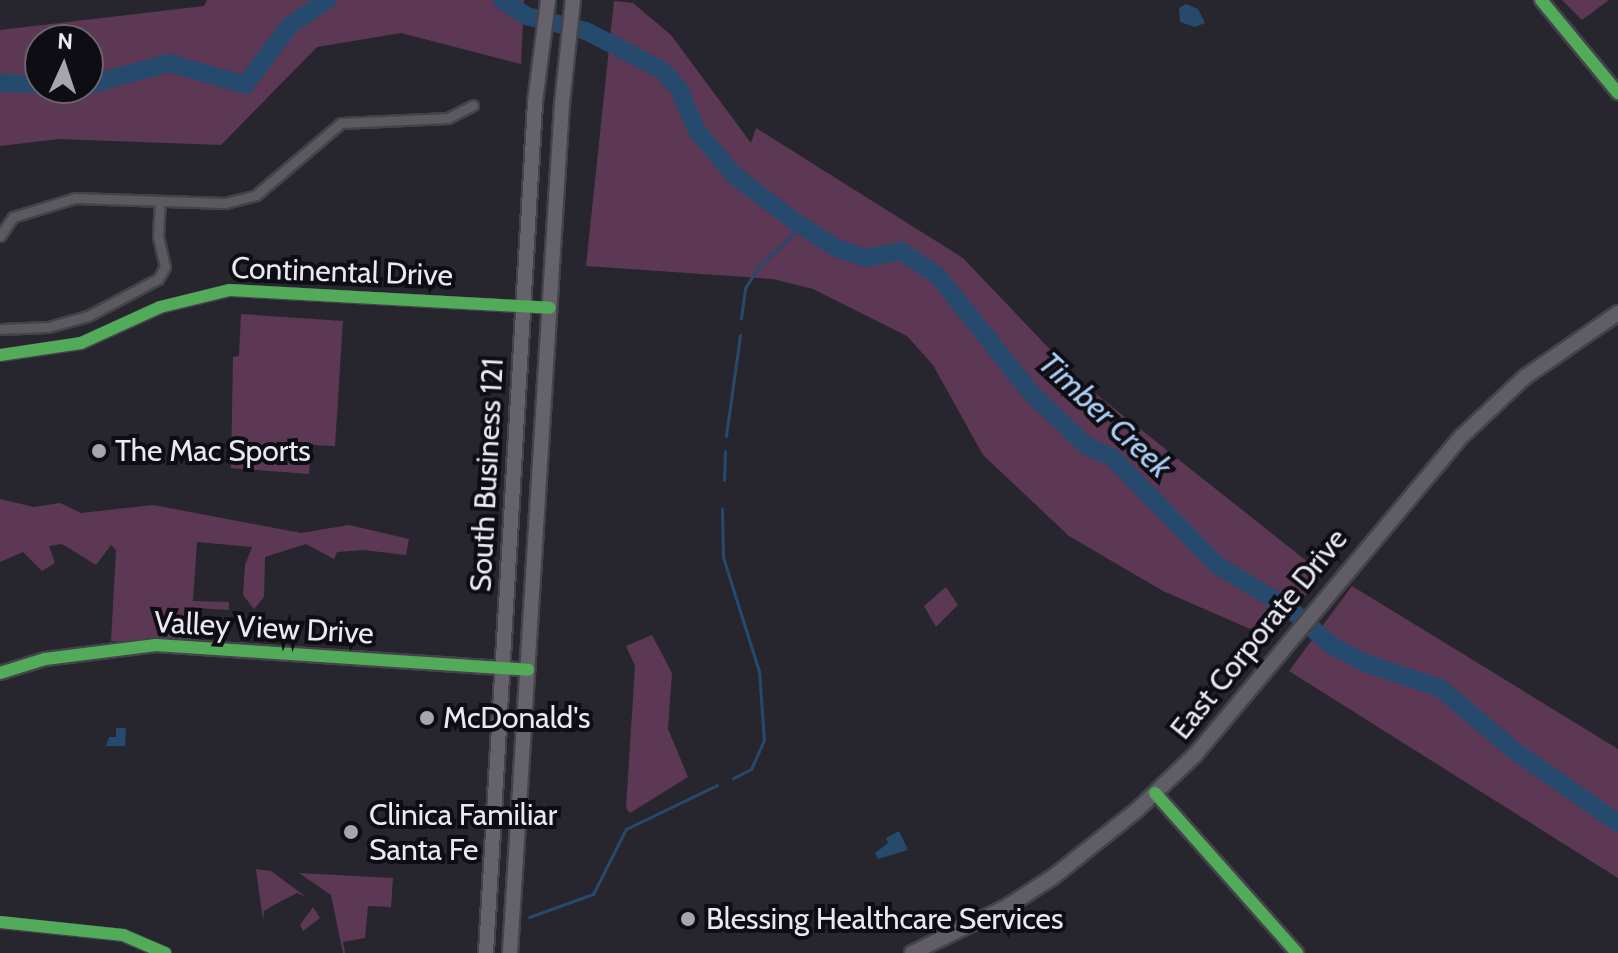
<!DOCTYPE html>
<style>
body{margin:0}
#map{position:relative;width:1618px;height:953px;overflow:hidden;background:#27262e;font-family:Cabin,sans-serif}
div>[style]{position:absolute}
.green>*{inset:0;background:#5d3854}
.water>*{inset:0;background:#254a6e}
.stream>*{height:3px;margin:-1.5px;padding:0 1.5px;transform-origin:1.5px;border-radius:1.5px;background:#254a6e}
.river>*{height:18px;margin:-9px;padding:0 9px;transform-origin:9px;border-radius:9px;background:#254a6e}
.roads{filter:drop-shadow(2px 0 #44434a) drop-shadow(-2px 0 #44434a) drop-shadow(0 2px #44434a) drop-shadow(0 -2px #44434a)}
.minor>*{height:9px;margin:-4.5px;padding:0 4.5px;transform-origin:4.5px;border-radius:4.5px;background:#5a5a5f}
.tertiary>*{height:12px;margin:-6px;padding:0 6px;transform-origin:6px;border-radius:6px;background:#5a5a5f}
.secondary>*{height:14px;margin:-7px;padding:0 7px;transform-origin:7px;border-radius:7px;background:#605d66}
.primary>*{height:14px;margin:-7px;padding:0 7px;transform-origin:7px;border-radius:7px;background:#66626b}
.cycleway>*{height:12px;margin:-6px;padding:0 6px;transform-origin:6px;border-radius:6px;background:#51ab58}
.dots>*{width:22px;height:22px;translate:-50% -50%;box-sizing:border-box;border:4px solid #0e0d14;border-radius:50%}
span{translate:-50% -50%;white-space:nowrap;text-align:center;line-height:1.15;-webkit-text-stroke:8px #0e0d14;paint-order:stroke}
.street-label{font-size:30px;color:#eae9f3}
.poi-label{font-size:30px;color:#eae9f3}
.left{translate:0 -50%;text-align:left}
.water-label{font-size:32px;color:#aacff4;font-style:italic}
.north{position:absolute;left:24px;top:24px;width:80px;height:80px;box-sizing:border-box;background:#0e0d14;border:2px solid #66656d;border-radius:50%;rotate:3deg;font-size:22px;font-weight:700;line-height:32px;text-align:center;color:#eae9f3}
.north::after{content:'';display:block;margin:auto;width:28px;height:36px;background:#a6a5ae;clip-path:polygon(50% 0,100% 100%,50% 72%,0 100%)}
</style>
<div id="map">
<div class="green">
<i style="clip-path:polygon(evenodd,207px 0,524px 0,521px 64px,401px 33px,317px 47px,221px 145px,59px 139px,0 146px,0 30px,204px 6px,207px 0,40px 40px,88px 40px,88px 88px,40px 88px,40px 40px)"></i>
<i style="clip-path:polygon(1562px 0,1609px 0,1582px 20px)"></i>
<i style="clip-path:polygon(614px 1px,633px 3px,671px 35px,751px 143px,756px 128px,963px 258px,1082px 383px,1323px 574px,1271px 638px,1163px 591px,1069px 536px,983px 455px,933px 365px,907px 336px,813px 289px,773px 279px,586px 266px)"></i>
<i style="clip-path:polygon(241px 314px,343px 321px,335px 446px,311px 445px,309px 474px,231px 468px,233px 357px,239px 356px)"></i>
<i style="clip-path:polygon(0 499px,34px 507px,60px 503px,81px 513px,153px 505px,301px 533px,349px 525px,409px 539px,406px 555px,363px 550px,337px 552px,334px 559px,306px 544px,265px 557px,264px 597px,254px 609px,243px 595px,245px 565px,252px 547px,197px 542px,193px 601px,229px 602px,229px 610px,196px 608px,191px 641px,111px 641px,116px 550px,111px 545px,96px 565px,62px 544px,49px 546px,55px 563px,42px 571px,23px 552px,0 562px)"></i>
<i style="clip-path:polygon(1352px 586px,1618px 749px,1618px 878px,1289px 671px)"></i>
<i style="clip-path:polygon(946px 587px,958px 605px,936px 627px,924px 606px)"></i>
<i style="clip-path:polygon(652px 635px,672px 673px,668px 729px,688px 777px,630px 813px,626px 808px,635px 666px,626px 646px)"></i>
<i style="clip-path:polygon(256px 869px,271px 871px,306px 897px,297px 893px,272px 906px,264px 911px,263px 920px)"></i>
<i style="clip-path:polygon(299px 873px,393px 878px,391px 907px,368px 906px,365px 938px,343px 942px,345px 953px,343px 953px,331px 895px)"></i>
<i style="clip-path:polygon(313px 907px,320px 918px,303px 931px,300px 925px)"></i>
</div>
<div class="water">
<i style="clip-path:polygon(1186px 4px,1198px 9px,1205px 23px,1195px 27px,1180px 22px,1179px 8px)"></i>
<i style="clip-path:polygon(116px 728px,126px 728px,125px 746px,106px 746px,109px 737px,116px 737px)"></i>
<i style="clip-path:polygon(899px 831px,908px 850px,878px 859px,875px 853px,888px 843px,886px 838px)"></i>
</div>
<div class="stream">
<i style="left:741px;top:318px;width:30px;rotate:-82deg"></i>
<i style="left:745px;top:288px;width:27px;rotate:-57deg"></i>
<i style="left:760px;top:265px;width:59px;rotate:-42.9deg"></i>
<i style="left:726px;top:436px;width:102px;rotate:-82.1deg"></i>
<i style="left:724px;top:480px;width:29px;rotate:-88deg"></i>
<i style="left:722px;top:509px;width:48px;rotate:88.8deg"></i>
<i style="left:723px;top:557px;width:120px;rotate:72.5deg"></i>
<i style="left:759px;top:671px;width:69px;rotate:85.9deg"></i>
<i style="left:764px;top:740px;width:32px;rotate:114deg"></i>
<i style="left:751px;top:769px;width:20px;rotate:153deg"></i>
<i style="left:529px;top:917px;width:68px;rotate:-19.8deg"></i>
<i style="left:593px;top:894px;width:73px;rotate:-63.1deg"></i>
<i style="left:626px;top:829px;width:101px;rotate:-25.8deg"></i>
</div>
<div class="river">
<i style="left:502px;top:0;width:30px;rotate:33deg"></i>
<i style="left:527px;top:16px;width:61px;rotate:14.3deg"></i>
<i style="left:586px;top:31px;width:85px;rotate:27.2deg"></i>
<i style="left:662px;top:70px;width:25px;rotate:48deg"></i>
<i style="left:679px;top:89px;width:46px;rotate:66.8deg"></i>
<i style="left:697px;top:131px;width:57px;rotate:49.9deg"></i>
<i style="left:734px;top:175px;width:74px;rotate:37.3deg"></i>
<i style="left:793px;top:220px;width:49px;rotate:33.4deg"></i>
<i style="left:834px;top:247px;width:34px;rotate:19deg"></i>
<i style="left:866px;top:258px;width:36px;rotate:-11deg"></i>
<i style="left:901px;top:251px;width:45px;rotate:34deg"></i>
<i style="left:938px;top:276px;width:151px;rotate:51.5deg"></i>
<i style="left:1032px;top:394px;width:76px;rotate:43.4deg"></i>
<i style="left:1087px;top:446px;width:27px;rotate:24deg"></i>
<i style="left:1112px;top:457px;width:151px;rotate:45.8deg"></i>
<i style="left:1217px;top:565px;width:85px;rotate:31.1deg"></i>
<i style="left:1290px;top:609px;width:55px;rotate:41.3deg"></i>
<i style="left:1331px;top:645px;width:38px;rotate:28deg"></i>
<i style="left:1365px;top:663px;width:79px;rotate:18.4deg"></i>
<i style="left:1440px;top:688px;width:99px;rotate:40.1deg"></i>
<i style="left:1516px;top:752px;width:124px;rotate:34.8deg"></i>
<i style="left:0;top:83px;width:40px;rotate:1.4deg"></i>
<i style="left:88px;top:85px;width:84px;rotate:-15.2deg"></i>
<i style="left:169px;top:63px;width:79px;rotate:16.1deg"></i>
<i style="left:245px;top:85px;width:75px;rotate:-53.1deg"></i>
<i style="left:290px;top:25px;width:45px;rotate:-34deg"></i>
</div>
<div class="roads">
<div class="minor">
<i style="left:0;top:236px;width:23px;rotate:-56deg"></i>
<i style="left:13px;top:217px;width:65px;rotate:-17deg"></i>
<i style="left:75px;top:198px;width:150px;rotate:1.9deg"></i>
<i style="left:225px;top:203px;width:32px;rotate:-14deg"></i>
<i style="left:256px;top:195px;width:111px;rotate:-40.3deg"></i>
<i style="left:341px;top:123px;width:107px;rotate:-2.7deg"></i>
<i style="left:448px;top:118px;width:28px;rotate:-27deg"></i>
<i style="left:0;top:329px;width:48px;rotate:-2.4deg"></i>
<i style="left:48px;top:327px;width:41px;rotate:-15.4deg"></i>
<i style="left:88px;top:316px;width:79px;rotate:-27.9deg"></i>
<i style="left:158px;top:279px;width:14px;rotate:-60deg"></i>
<i style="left:165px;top:267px;width:31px;rotate:-103deg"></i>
<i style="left:158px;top:237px;width:35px;rotate:-87deg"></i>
<i style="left:0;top:355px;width:82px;rotate:-8.4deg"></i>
<i style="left:81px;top:343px;width:87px;rotate:-24.5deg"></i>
<i style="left:160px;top:307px;width:72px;rotate:-13.7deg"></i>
<i style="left:230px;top:290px;width:320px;rotate:3.2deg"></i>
<i style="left:0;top:922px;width:124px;rotate:6deg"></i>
<i style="left:123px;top:935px;width:46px;rotate:23.2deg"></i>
</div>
<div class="tertiary">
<i style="left:1541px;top:0;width:121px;rotate:50.4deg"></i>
<i style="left:0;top:673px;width:47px;rotate:-17.3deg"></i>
<i style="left:45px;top:659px;width:112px;rotate:-7.2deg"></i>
<i style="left:156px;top:645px;width:373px;rotate:3.8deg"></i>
<i style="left:1155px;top:793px;width:214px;rotate:48.4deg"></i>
</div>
<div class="secondary">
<i style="left:912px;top:953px;width:107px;rotate:-26.1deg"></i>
<i style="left:1008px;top:906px;width:54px;rotate:-32.8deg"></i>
<i style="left:1053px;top:877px;width:107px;rotate:-38.6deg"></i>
<i style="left:1137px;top:810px;width:80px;rotate:-43.5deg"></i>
<i style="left:1195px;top:755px;width:415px;rotate:-50.1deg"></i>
<i style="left:1461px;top:437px;width:88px;rotate:-43.2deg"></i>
<i style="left:1525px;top:377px;width:113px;rotate:-34.5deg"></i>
</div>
<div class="primary">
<i style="left:486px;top:953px;width:852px;rotate:-86.7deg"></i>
<i style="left:535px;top:102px;width:103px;rotate:-82.7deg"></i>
<i style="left:510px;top:953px;width:851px;rotate:-86.5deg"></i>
<i style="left:562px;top:104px;width:105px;rotate:-84deg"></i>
</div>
</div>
<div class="cycleway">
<i style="left:1541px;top:0;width:121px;rotate:50.4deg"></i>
<i style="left:0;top:355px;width:82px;rotate:-8.4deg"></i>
<i style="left:81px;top:343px;width:87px;rotate:-24.5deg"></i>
<i style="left:160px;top:307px;width:72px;rotate:-13.7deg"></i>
<i style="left:230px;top:290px;width:320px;rotate:3.2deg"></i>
<i style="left:0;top:673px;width:47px;rotate:-17.3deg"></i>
<i style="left:45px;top:659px;width:112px;rotate:-7.2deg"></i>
<i style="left:156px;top:645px;width:373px;rotate:3.8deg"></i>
<i style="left:1155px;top:793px;width:214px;rotate:48.4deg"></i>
<i style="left:0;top:922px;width:124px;rotate:6deg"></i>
<i style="left:123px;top:935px;width:46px;rotate:23.2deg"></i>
</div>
<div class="dots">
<i style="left:99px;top:451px;background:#a6a5ae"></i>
<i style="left:427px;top:718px;background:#a6a5ae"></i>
<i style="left:351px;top:832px;background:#a6a5ae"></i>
<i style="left:688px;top:919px;background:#a6a5ae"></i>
</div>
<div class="street-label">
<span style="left:342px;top:272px;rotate:2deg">Continental Drive</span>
<span style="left:487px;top:475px;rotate:-87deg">South Business 121</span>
<span style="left:264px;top:628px;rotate:3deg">Valley View Drive</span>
<span style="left:1259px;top:634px;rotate:-51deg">East Corporate Drive</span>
</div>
<div class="poi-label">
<span class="left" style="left:115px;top:451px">The Mac Sports</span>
<span class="left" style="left:443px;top:718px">McDonald's</span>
<span class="left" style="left:369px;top:832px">Clinica Familiar<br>Santa Fe</span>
<span class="left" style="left:706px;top:919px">Blessing Healthcare Services</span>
</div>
<div class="water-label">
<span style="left:1105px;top:415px;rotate:43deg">Timber Creek</span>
</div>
<div class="north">N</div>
</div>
